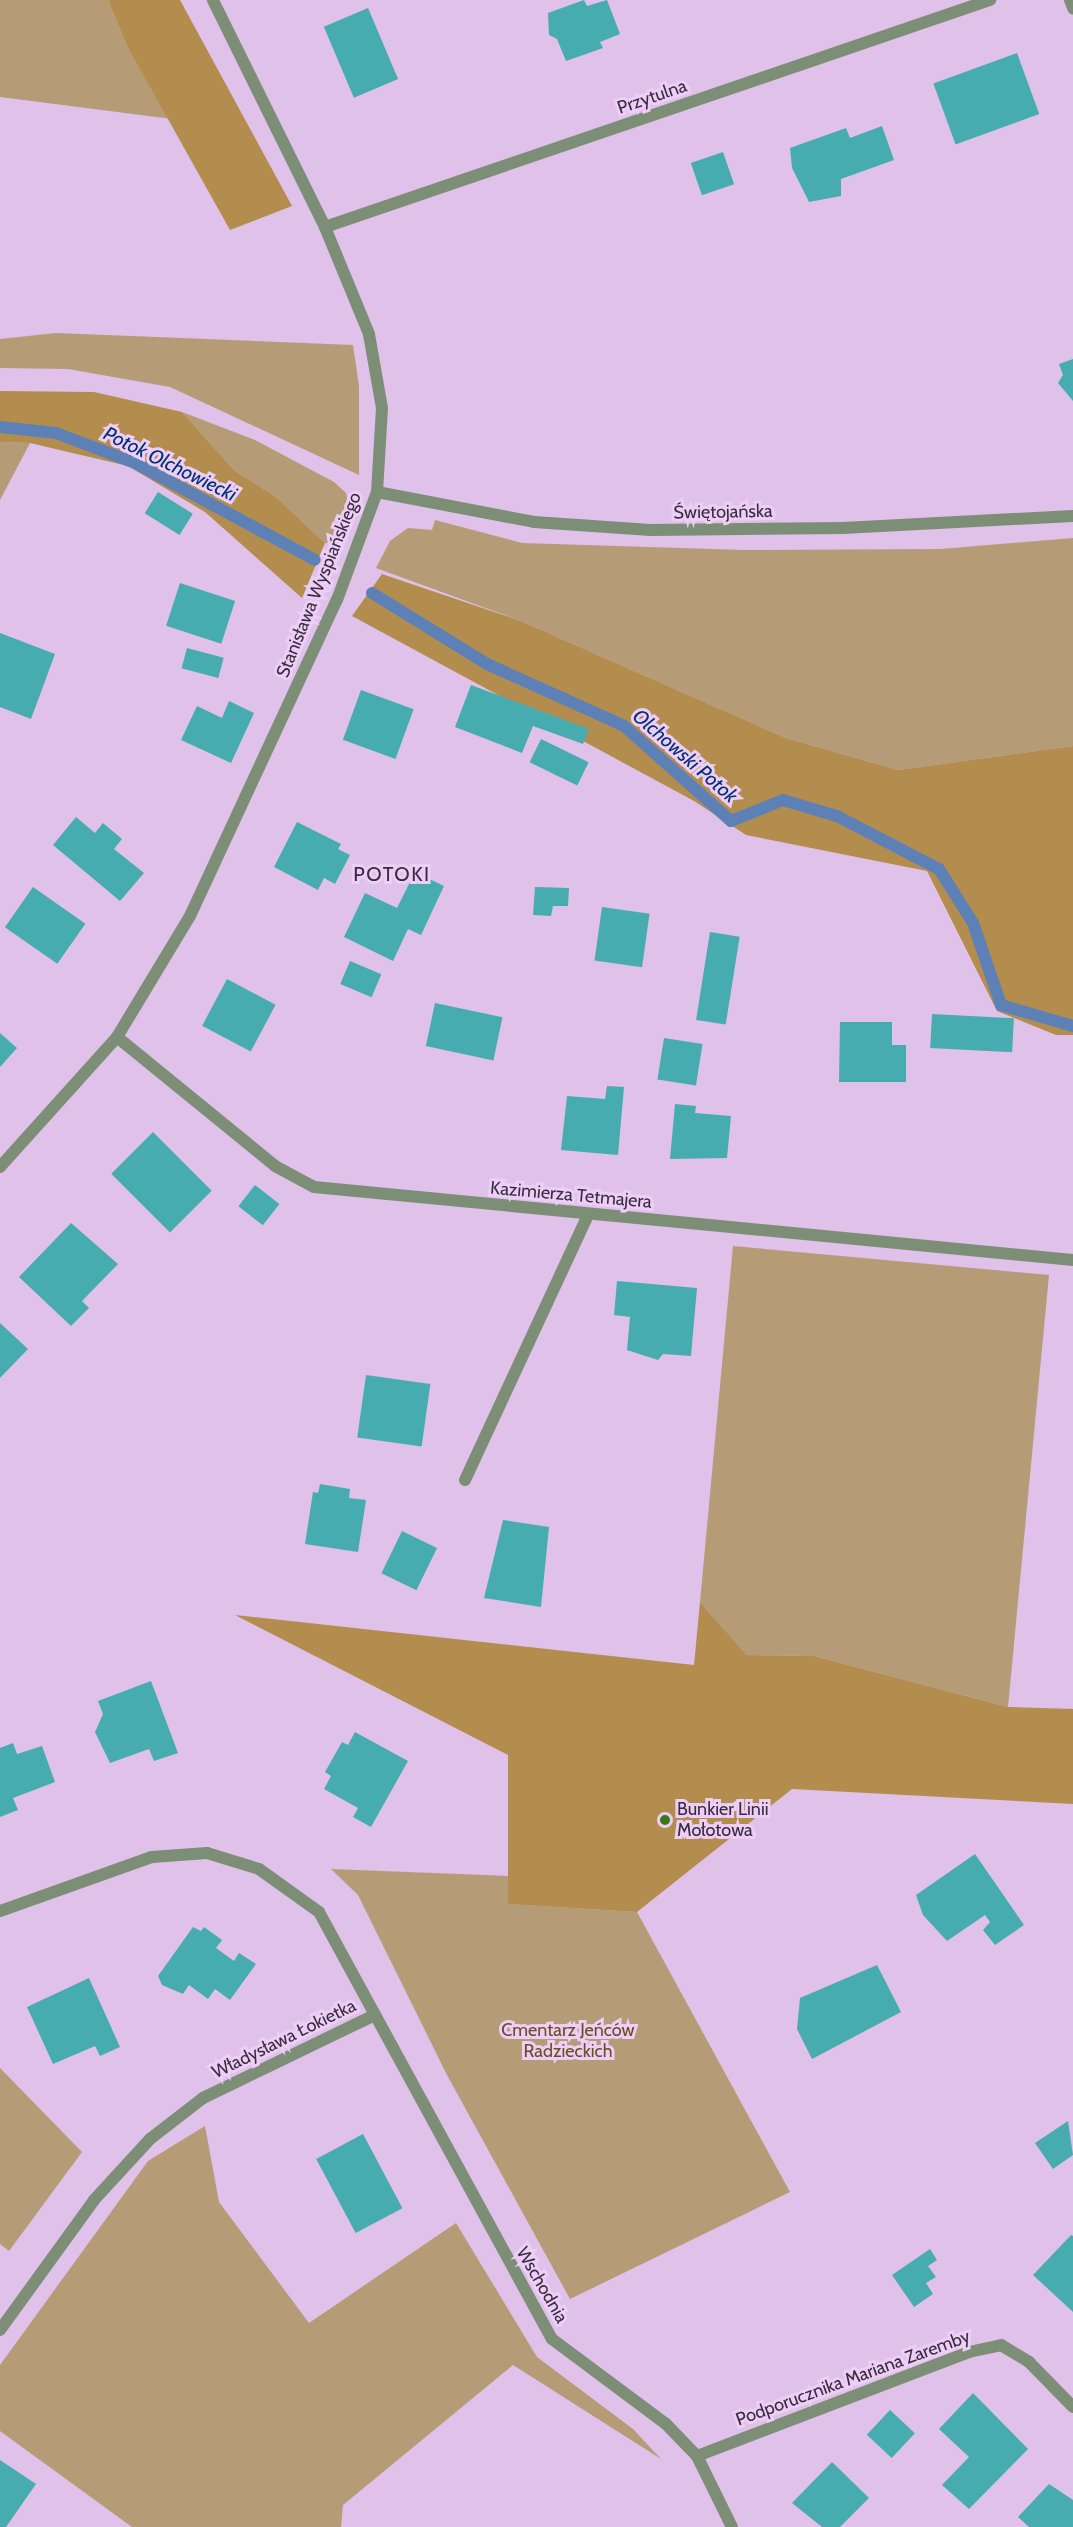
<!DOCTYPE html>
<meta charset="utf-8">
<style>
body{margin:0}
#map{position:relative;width:1073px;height:2527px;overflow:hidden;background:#dfc1e9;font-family:Cabin,sans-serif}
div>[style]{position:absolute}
.green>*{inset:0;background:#b59c76}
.forest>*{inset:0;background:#b38d4e}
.stream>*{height:12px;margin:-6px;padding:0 6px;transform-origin:6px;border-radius:6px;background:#5d81b7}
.building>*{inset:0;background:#47acb0;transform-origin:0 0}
.lane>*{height:12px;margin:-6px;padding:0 6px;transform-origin:6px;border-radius:6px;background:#7c8e76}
.street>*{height:12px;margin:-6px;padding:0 6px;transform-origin:6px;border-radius:6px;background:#7c8e76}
.dots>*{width:16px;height:16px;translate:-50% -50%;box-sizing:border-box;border:3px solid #edcef6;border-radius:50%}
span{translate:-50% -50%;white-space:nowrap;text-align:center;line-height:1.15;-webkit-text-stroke:6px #edcef6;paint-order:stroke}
.street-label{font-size:18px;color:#392d3d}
.poi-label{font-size:18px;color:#392d3d}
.left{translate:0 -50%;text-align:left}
.park-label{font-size:18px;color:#6a4e1f}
.water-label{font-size:20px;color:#013173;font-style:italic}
.neighbourhood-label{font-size:20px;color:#392d3d;letter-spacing:1.5px}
</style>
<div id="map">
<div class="green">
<i style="clip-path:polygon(0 0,108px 0,126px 44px,172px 119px,0 97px)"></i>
<i style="clip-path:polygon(56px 333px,353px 345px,359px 386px,359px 475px,170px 387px,68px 369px,0 368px,0 339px)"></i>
<i style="clip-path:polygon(182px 412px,255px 440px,334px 482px,346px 493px,349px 507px,333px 543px,325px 543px,276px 497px,235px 471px)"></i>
<i style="clip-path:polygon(0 442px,30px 443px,0 500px)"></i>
<i style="clip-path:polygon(435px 520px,522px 543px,744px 550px,941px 549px,1073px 538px,1073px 746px,898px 770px,786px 738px,521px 621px,376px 568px,390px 541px,408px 528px,432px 530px)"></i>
<i style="clip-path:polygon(733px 1246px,1049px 1275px,1008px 1707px,814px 1656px,747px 1655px,700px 1602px)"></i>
<i style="clip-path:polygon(331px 1869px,511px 1876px,509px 1904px,637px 1912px,790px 2192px,570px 2299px,447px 2075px,358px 1895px)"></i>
<i style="clip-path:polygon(0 2068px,82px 2152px,9px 2251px,0 2244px)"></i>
<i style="clip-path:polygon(205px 2126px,219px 2202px,309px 2323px,456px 2223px,537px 2357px,633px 2429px,661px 2459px,513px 2365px,343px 2505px,341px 2527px,132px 2527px,0 2431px,0 2365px,148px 2161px)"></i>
</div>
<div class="forest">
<i style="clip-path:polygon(108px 0,180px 0,292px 206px,230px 230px,126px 44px)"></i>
<i style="clip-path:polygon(0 391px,94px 392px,182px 412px,235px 471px,276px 497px,325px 543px,302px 598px,205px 512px,128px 466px,30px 443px,0 442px)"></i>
<i style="clip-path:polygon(382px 574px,521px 621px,786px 738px,898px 770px,1073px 746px,1073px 1035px,1056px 1035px,997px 1011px,927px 871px,746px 835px,694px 801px,352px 616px)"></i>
<i style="clip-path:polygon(700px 1602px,747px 1655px,814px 1656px,1008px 1707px,1073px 1709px,1073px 1804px,792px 1789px,637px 1912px,508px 1904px,508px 1755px,235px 1615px,694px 1665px)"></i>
</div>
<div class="stream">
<i style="left:0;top:427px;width:56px;rotate:6.1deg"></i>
<i style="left:56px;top:433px;width:85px;rotate:20.8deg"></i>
<i style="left:135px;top:463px;width:204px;rotate:28.3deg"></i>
<i style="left:372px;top:593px;width:135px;rotate:31.7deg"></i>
<i style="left:487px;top:664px;width:150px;rotate:24.3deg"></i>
<i style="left:624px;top:726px;width:143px;rotate:41.6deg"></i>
<i style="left:731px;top:821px;width:56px;rotate:-22deg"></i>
<i style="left:783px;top:800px;width:56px;rotate:16.5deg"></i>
<i style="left:837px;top:816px;width:115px;rotate:27.5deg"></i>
<i style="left:939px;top:869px;width:64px;rotate:57.8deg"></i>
<i style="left:973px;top:923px;width:87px;rotate:71.1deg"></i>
<i style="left:1001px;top:1005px;width:75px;rotate:16.3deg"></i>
</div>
<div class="building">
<i style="clip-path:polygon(584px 0,587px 6px,607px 0,620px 34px,600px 42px,603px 48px,566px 61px,557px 39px,549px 35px,548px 13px)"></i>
<i style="left:368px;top:8px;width:77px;height:48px;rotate:67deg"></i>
<i style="left:1017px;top:53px;width:65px;height:89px;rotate:70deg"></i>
<i style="clip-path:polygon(882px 126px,894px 160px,841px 179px,841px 196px,809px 202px,792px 168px,790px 148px,846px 128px,850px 138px)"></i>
<i style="left:723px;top:152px;width:34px;height:34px;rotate:71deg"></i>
<i style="clip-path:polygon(1073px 359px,1073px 401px,1058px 383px,1063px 375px,1059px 364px)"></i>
<i style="left:158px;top:492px;width:41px;height:25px;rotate:32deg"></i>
<i style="left:180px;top:583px;width:58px;height:45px;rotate:18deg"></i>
<i style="clip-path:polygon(0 633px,55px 654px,31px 719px,0 707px)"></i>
<i style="left:187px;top:648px;width:38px;height:21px;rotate:15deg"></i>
<i style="clip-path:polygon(471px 685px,589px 729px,583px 744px,533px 726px,522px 753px,455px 727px)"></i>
<i style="left:361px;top:690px;width:56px;height:53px;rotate:20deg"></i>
<i style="clip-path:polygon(229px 701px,254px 713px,231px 763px,181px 740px,197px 706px,222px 718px)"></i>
<i style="left:541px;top:739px;width:53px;height:26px;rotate:26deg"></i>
<i style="clip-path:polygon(76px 817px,95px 833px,103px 823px,122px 839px,114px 849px,144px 873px,120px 901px,53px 845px)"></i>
<i style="clip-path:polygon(297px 822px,341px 844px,338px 849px,350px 855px,335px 884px,324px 878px,318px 890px,274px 867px)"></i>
<i style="clip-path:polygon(415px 872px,444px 886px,421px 935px,408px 929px,393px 961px,344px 937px,365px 893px,397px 908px)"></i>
<i style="left:33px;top:887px;width:64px;height:49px;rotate:35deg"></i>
<i style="clip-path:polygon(535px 887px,569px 888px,568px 906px,553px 906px,551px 916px,533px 915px)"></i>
<i style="left:602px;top:907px;width:48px;height:54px;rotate:8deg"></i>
<i style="left:710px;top:932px;width:30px;height:89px;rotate:9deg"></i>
<i style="left:350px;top:961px;width:34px;height:25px;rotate:23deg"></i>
<i style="left:227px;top:979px;width:55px;height:53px;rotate:28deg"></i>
<i style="left:435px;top:1003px;width:69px;height:44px;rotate:12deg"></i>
<i style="left:932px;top:1014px;width:82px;height:34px;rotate:3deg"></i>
<i style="clip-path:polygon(840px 1022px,892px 1022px,892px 1045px,906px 1045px,906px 1082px,839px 1082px)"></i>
<i style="clip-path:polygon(0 1033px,17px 1048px,0 1067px)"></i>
<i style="left:664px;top:1038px;width:39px;height:42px;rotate:9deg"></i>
<i style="clip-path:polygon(607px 1086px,624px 1087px,618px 1155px,561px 1150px,567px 1096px,605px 1099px)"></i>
<i style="clip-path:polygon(675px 1104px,696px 1106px,695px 1113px,731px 1116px,727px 1158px,670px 1159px)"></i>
<i style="left:153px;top:1132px;width:83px;height:59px;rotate:45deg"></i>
<i style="left:255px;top:1185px;width:31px;height:27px;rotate:38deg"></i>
<i style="clip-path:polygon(71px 1223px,118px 1264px,82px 1301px,89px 1308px,71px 1326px,19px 1277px)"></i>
<i style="clip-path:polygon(617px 1281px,697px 1288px,691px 1356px,663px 1354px,658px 1360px,627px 1350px,630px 1317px,614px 1315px)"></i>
<i style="clip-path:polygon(0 1323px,28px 1349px,0 1378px)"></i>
<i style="left:366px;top:1375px;width:65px;height:63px;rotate:8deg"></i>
<i style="clip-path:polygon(320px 1484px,350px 1489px,349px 1498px,366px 1500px,358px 1552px,305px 1544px,313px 1492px,318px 1493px)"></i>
<i style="clip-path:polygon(503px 1520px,549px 1527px,541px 1607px,484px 1598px)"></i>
<i style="left:402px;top:1531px;width:39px;height:47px;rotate:26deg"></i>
<i style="clip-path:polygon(151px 1681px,178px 1753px,154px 1761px,149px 1749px,110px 1763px,95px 1732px,103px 1714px,98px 1701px)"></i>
<i style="clip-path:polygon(355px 1732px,408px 1761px,371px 1827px,353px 1817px,358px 1808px,324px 1789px,331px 1776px,325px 1772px,342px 1742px,348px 1745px)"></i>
<i style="clip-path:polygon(13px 1743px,17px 1754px,42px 1746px,55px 1782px,13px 1798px,18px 1810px,0 1817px,0 1748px)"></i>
<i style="clip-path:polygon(975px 1854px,1024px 1925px,995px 1945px,983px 1930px,990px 1922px,985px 1915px,947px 1941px,923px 1915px,916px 1895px)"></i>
<i style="clip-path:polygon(193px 1927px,201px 1931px,204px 1927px,222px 1940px,216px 1948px,234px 1961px,239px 1953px,256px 1964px,230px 2000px,215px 1989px,208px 1999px,189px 1985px,183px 1994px,162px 1985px,158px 1976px)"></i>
<i style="clip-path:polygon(877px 1965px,901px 2012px,812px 2059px,797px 2029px,800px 1998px)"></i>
<i style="clip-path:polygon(89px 1978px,120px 2047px,100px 2056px,95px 2046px,53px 2064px,27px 2007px)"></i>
<i style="clip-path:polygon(1068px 2121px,1073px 2155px,1053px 2169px,1035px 2143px)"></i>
<i style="left:363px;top:2134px;width:84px;height:53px;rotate:62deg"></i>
<i style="clip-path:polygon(1071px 2235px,1073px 2236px,1073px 2312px,1033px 2275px)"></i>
<i style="clip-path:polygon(930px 2249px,937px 2260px,928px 2266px,936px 2277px,926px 2283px,933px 2294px,914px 2307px,892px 2275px)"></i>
<i style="clip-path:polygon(973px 2393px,1028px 2449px,969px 2509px,942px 2485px,969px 2457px,939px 2429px)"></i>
<i style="left:890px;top:2410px;width:34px;height:34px;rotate:43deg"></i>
<i style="clip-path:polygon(0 2460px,36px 2484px,6px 2527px,0 2527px)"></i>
<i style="clip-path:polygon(832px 2462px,869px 2498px,840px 2527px,822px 2527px,792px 2503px)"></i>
<i style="clip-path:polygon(1049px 2484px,1073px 2500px,1073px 2527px,1029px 2527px,1018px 2517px)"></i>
</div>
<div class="lane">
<i style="left:465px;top:1480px;width:292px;rotate:-65.1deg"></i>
</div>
<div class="street">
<i style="left:1070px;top:0;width:9px;rotate:69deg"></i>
<i style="left:325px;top:227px;width:703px;rotate:-18.85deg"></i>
<i style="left:377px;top:492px;width:160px;rotate:10.8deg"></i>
<i style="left:534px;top:522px;width:117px;rotate:3.9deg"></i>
<i style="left:651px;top:530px;width:192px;rotate:-0.6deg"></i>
<i style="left:843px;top:528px;width:230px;rotate:-3deg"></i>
<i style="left:117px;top:1037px;width:204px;rotate:39.2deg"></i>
<i style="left:275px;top:1166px;width:44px;rotate:28.3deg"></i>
<i style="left:314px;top:1187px;width:763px;rotate:5.49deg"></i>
<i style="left:0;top:1167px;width:175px;rotate:-48deg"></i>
<i style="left:117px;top:1037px;width:141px;rotate:-58.9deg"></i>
<i style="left:190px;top:916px;width:349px;rotate:-65.1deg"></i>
<i style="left:337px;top:600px;width:115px;rotate:-69.7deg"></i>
<i style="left:377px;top:492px;width:84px;rotate:-86.6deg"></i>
<i style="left:382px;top:408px;width:75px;rotate:-100deg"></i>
<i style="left:369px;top:334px;width:116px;rotate:-112.4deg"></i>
<i style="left:325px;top:227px;width:253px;rotate:-116.3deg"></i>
<i style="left:0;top:1911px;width:161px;rotate:-19.6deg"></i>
<i style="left:152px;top:1857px;width:55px;rotate:-4.2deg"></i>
<i style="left:207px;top:1853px;width:54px;rotate:17.1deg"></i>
<i style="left:259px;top:1869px;width:74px;rotate:35.6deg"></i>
<i style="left:319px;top:1912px;width:486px;rotate:61.4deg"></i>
<i style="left:552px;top:2339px;width:142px;rotate:36.7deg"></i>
<i style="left:666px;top:2424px;width:45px;rotate:45.9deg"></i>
<i style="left:697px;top:2456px;width:79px;rotate:63.8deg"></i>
<i style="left:0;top:2330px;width:160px;rotate:-54.1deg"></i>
<i style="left:94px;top:2200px;width:83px;rotate:-47.4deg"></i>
<i style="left:150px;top:2139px;width:67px;rotate:-37.7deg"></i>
<i style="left:203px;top:2098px;width:189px;rotate:-25.8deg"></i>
<i style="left:697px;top:2456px;width:291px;rotate:-20.9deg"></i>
<i style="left:969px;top:2352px;width:33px;rotate:-12deg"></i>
<i style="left:1001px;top:2345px;width:33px;rotate:31deg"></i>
<i style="left:1029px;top:2362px;width:63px;rotate:45.6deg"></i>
</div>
<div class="dots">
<i style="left:665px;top:1820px;background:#367919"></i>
</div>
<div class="street-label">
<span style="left:652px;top:97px;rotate:-19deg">Przytulna</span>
<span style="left:723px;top:512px;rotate:-1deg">Świętojańska</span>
<span style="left:319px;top:585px;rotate:-68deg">Stanisława Wyspiańskiego</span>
<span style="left:571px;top:1195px;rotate:5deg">Kazimierza Tetmajera</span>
<span style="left:284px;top:2039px;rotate:-26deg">Władysława Łokietka</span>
<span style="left:542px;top:2285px;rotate:60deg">Wschodnia</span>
<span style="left:853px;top:2378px;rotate:-20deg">Podporucznika Mariana Zaremby</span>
</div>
<div class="poi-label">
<span class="left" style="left:677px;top:1820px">Bunkier Linii<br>Mołotowa</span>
</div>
<div class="park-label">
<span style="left:568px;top:2041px">Cmentarz Jeńców<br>Radzieckich</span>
</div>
<div class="water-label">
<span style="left:170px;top:464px;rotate:26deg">Potok Olchowiecki</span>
<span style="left:685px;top:756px;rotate:41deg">Olchowski Potok</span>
</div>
<div class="neighbourhood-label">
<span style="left:392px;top:874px">POTOKI</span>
</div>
</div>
